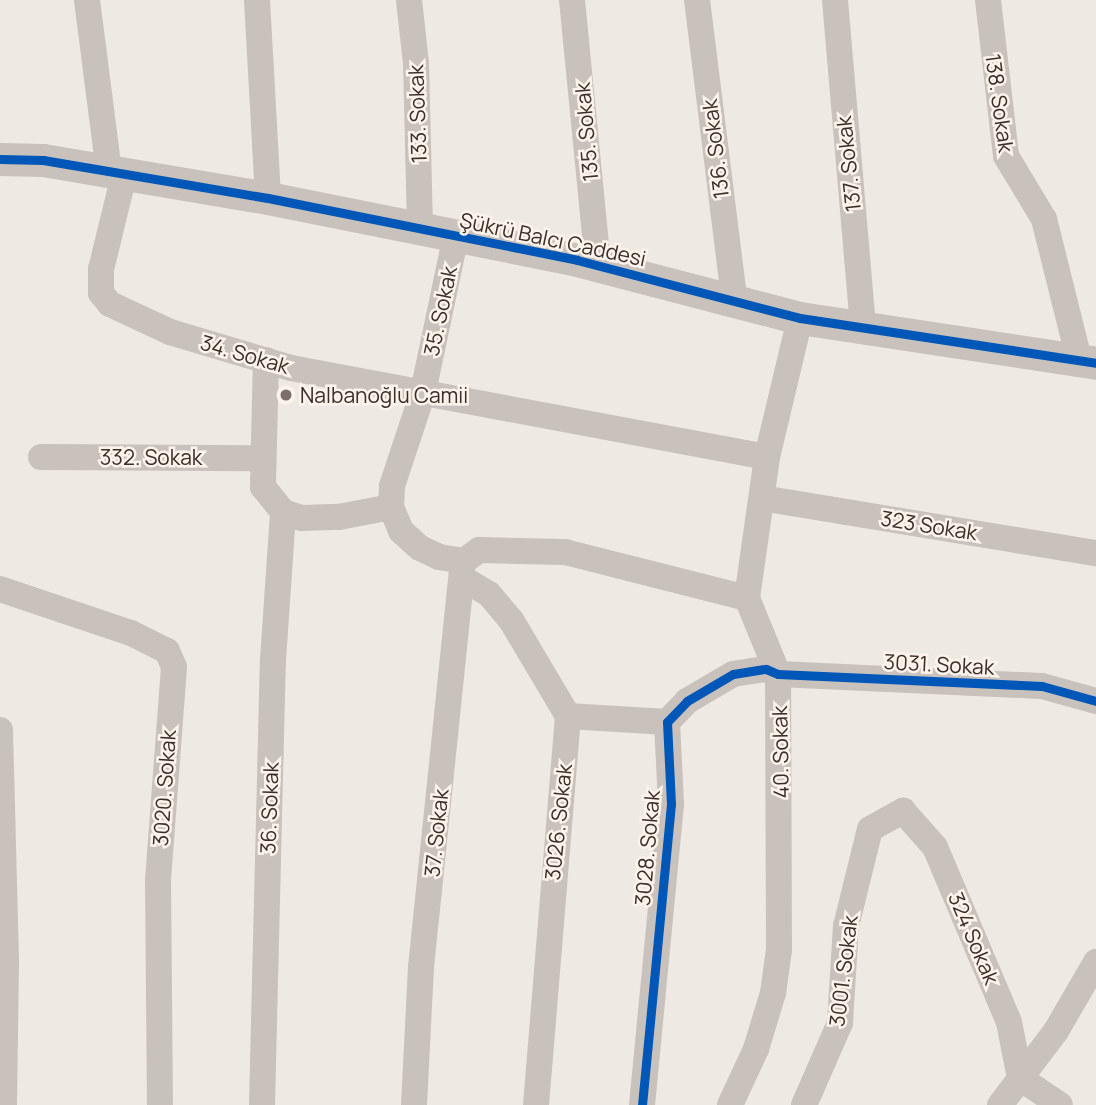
<!DOCTYPE html>
<meta charset="utf-8">
<style>
body{margin:0}
#map{position:relative;width:1096px;height:1105px;overflow:hidden;background:#efe9e3;font-family:Manrope,sans-serif}
div>[style]{position:absolute}
.minor>*{height:26px;margin:-13px;padding:0 13px;transform-origin:13px;border-radius:13px;background:#c9c1bb}
.tertiary>*{height:33px;margin:-16.5px;padding:0 16.5px;transform-origin:16.5px;border-radius:16.5px;background:#c9c1bb}
.cycleway>*{height:9px;margin:-4.5px;padding:0 4.5px;transform-origin:4.5px;border-radius:4.5px;background:#0057b8}
.dots>*{width:19px;height:19px;translate:-50% -50%;box-sizing:border-box;border:4px solid #fcf3eb;border-radius:50%}
span{translate:-50% -50%;white-space:nowrap;text-align:center;line-height:1.15;-webkit-text-stroke:5px #fcf3eb;paint-order:stroke}
.street-label{font-size:21px;color:#3b2d29}
.poi-label{font-size:21px;color:#3b2d29}
.left{translate:0 -50%;text-align:left}
</style>
<div id="map">
<div class="minor">
<i style="left:87px;top:0;width:173px;rotate:82.7deg"></i>
<i style="left:257px;top:0;width:198px;rotate:86.8deg"></i>
<i style="left:409px;top:0;width:63px;rotate:83.7deg"></i>
<i style="left:416px;top:63px;width:166px;rotate:88.6deg"></i>
<i style="left:572px;top:0;width:266px;rotate:84.4deg"></i>
<i style="left:697px;top:0;width:300px;rotate:82.9deg"></i>
<i style="left:835px;top:0;width:330px;rotate:85.1deg"></i>
<i style="left:988px;top:0;width:157px;rotate:83.4deg"></i>
<i style="left:1006px;top:156px;width:74px;rotate:58.9deg"></i>
<i style="left:1044px;top:219px;width:144px;rotate:76deg"></i>
<i style="left:124px;top:175px;width:97px;rotate:103.7deg"></i>
<i style="left:101px;top:269px;width:24px;rotate:90deg"></i>
<i style="left:101px;top:293px;width:14px;rotate:51deg"></i>
<i style="left:110px;top:304px;width:66px;rotate:25deg"></i>
<i style="left:170px;top:332px;width:126px;rotate:16.6deg"></i>
<i style="left:291px;top:368px;width:484px;rotate:10.6deg"></i>
<i style="left:266px;top:360px;width:127px;rotate:91.4deg"></i>
<i style="left:263px;top:487px;width:32px;rotate:51deg"></i>
<i style="left:283px;top:512px;width:20px;rotate:18deg"></i>
<i style="left:302px;top:518px;width:37px;rotate:-2deg"></i>
<i style="left:339px;top:517px;width:53px;rotate:-10.9deg"></i>
<i style="left:391px;top:507px;width:26px;rotate:67deg"></i>
<i style="left:401px;top:531px;width:25px;rotate:42deg"></i>
<i style="left:420px;top:548px;width:21px;rotate:25deg"></i>
<i style="left:439px;top:557px;width:25px;rotate:9deg"></i>
<i style="left:464px;top:561px;width:19px;rotate:-36deg"></i>
<i style="left:479px;top:550px;width:86px;rotate:1.3deg"></i>
<i style="left:565px;top:552px;width:188px;rotate:14.2deg"></i>
<i style="left:41px;top:457px;width:220px;rotate:0.3deg"></i>
<i style="left:762px;top:498px;width:338px;rotate:9.4deg"></i>
<i style="left:391px;top:507px;width:21px;rotate:-87deg"></i>
<i style="left:392px;top:486px;width:99px;rotate:-71.7deg"></i>
<i style="left:423px;top:392px;width:159px;rotate:-78.1deg"></i>
<i style="left:462px;top:578px;width:31px;rotate:31deg"></i>
<i style="left:489px;top:594px;width:34px;rotate:50deg"></i>
<i style="left:511px;top:620px;width:112px;rotate:59.3deg"></i>
<i style="left:568px;top:716px;width:390px;rotate:94.7deg"></i>
<i style="left:0;top:589px;width:138px;rotate:18.6deg"></i>
<i style="left:131px;top:633px;width:40px;rotate:26.6deg"></i>
<i style="left:167px;top:651px;width:17px;rotate:66deg"></i>
<i style="left:174px;top:667px;width:214px;rotate:94.3deg"></i>
<i style="left:158px;top:880px;width:225px;rotate:89.5deg"></i>
<i style="left:568px;top:716px;width:99px;rotate:3.5deg"></i>
<i style="left:0;top:730px;width:232px;rotate:88.5deg"></i>
<i style="left:6px;top:962px;width:143px;rotate:90.8deg"></i>
<i style="left:262px;top:1105px;width:445px;rotate:-88.6deg"></i>
<i style="left:273px;top:660px;width:148px;rotate:-86.1deg"></i>
<i style="left:414px;top:1105px;width:138px;rotate:-87.1deg"></i>
<i style="left:421px;top:967px;width:406px;rotate:-84.1deg"></i>
<i style="left:642px;top:1105px;width:302px;rotate:-84.5deg"></i>
<i style="left:671px;top:804px;width:82px;rotate:-92.8deg"></i>
<i style="left:667px;top:722px;width:29px;rotate:-46deg"></i>
<i style="left:687px;top:701px;width:53px;rotate:-30.4deg"></i>
<i style="left:733px;top:674px;width:33px;rotate:-9deg"></i>
<i style="left:766px;top:669px;width:13px;rotate:23deg"></i>
<i style="left:778px;top:674px;width:264px;rotate:2.6deg"></i>
<i style="left:1042px;top:686px;width:56px;rotate:15.5deg"></i>
<i style="left:730px;top:1105px;width:62px;rotate:-65.1deg"></i>
<i style="left:756px;top:1049px;width:59px;rotate:-73.1deg"></i>
<i style="left:773px;top:993px;width:43px;rotate:-82.1deg"></i>
<i style="left:779px;top:950px;width:276px;rotate:-90.2deg"></i>
<i style="left:778px;top:674px;width:82px;rotate:-112.2deg"></i>
<i style="left:747px;top:598px;width:142px;rotate:-81.9deg"></i>
<i style="left:767px;top:457px;width:143px;rotate:-76.6deg"></i>
<i style="left:804px;top:1105px;width:90px;rotate:-66.3deg"></i>
<i style="left:840px;top:1023px;width:97px;rotate:-86.5deg"></i>
<i style="left:846px;top:926px;width:100px;rotate:-76.1deg"></i>
<i style="left:870px;top:829px;width:38px;rotate:-29deg"></i>
<i style="left:903px;top:811px;width:48px;rotate:48.4deg"></i>
<i style="left:935px;top:847px;width:190px;rotate:67.1deg"></i>
<i style="left:1009px;top:1022px;width:57px;rotate:78.9deg"></i>
<i style="left:1020px;top:1078px;width:48px;rotate:34deg"></i>
<i style="left:1000px;top:1105px;width:93px;rotate:-52.9deg"></i>
<i style="left:1056px;top:1031px;width:80px;rotate:-59.9deg"></i>
</div>
<div class="tertiary">
<i style="left:0;top:159px;width:43px;rotate:1.3deg"></i>
<i style="left:43px;top:160px;width:228px;rotate:9.6deg"></i>
<i style="left:268px;top:198px;width:315px;rotate:11.3deg"></i>
<i style="left:577px;top:260px;width:230px;rotate:14.6deg"></i>
<i style="left:800px;top:318px;width:299px;rotate:8.6deg"></i>
</div>
<div class="cycleway">
<i style="left:0;top:159px;width:43px;rotate:1.3deg"></i>
<i style="left:43px;top:160px;width:228px;rotate:9.6deg"></i>
<i style="left:268px;top:198px;width:315px;rotate:11.3deg"></i>
<i style="left:577px;top:260px;width:230px;rotate:14.6deg"></i>
<i style="left:800px;top:318px;width:299px;rotate:8.6deg"></i>
<i style="left:642px;top:1105px;width:302px;rotate:-84.5deg"></i>
<i style="left:671px;top:804px;width:82px;rotate:-92.8deg"></i>
<i style="left:667px;top:722px;width:29px;rotate:-46deg"></i>
<i style="left:687px;top:701px;width:53px;rotate:-30.4deg"></i>
<i style="left:733px;top:674px;width:33px;rotate:-9deg"></i>
<i style="left:766px;top:669px;width:13px;rotate:23deg"></i>
<i style="left:778px;top:674px;width:264px;rotate:2.6deg"></i>
<i style="left:1042px;top:686px;width:56px;rotate:15.5deg"></i>
</div>
<div class="dots">
<i style="left:286px;top:395px;background:#7a6f6a"></i>
</div>
<div class="street-label">
<span style="left:1000px;top:103px;rotate:82deg">138. Sokak</span>
<span style="left:417px;top:114px;rotate:-92deg">133. Sokak</span>
<span style="left:586px;top:132px;rotate:-95deg">135. Sokak</span>
<span style="left:715px;top:149px;rotate:-97deg">136. Sokak</span>
<span style="left:848px;top:164px;rotate:-96deg">137. Sokak</span>
<span style="left:553px;top:239px;rotate:12deg">Şükrü Balcı Caddesi</span>
<span style="left:440px;top:311px;rotate:-78deg">35. Sokak</span>
<span style="left:245px;top:354px;rotate:16deg">34. Sokak</span>
<span style="left:151px;top:457px">332. Sokak</span>
<span style="left:929px;top:525px;rotate:9deg">323 Sokak</span>
<span style="left:939px;top:664px;rotate:3deg">3031. Sokak</span>
<span style="left:780px;top:752px;rotate:-91deg">40. Sokak</span>
<span style="left:164px;top:788px;rotate:-86deg">3020. Sokak</span>
<span style="left:269px;top:808px;rotate:-88deg">36. Sokak</span>
<span style="left:558px;top:822px;rotate:-84deg">3026. Sokak</span>
<span style="left:436px;top:833px;rotate:-84deg">37. Sokak</span>
<span style="left:647px;top:848px;rotate:-85deg">3028. Sokak</span>
<span style="left:974px;top:938px;rotate:67deg">324 Sokak</span>
<span style="left:843px;top:971px;rotate:-83deg">3001. Sokak</span>
</div>
<div class="poi-label">
<span class="left" style="left:300px;top:395px">Nalbanoğlu Camii</span>
</div>
</div>
